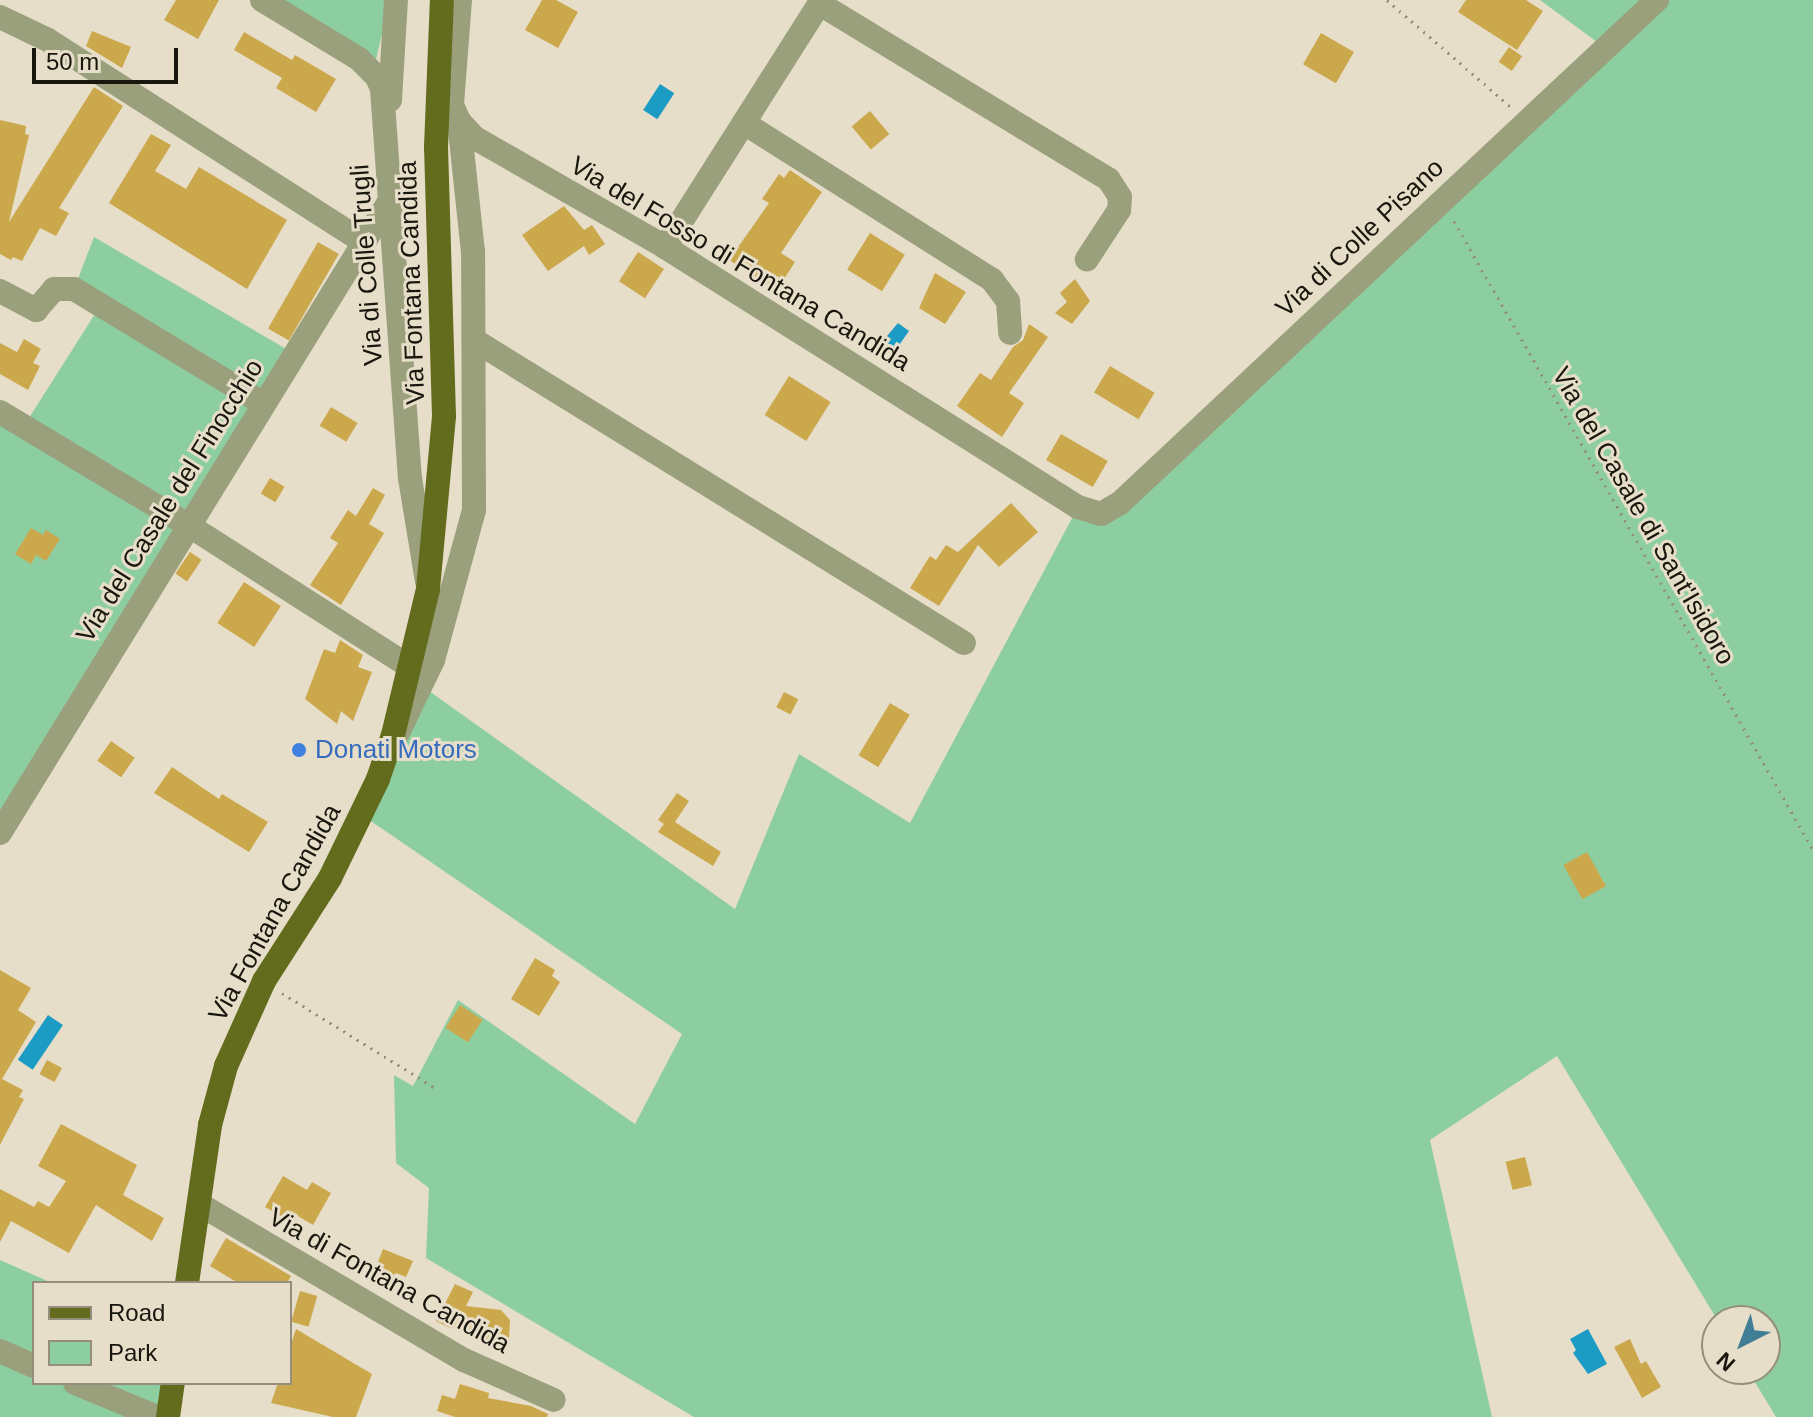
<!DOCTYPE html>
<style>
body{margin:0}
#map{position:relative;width:1813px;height:1417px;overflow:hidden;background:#e7dec9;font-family:Arial,sans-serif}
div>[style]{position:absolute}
.green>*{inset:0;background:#8dcea1}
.water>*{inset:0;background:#1c9cc4;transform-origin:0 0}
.building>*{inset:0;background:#cca84d;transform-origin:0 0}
.path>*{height:3px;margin-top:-1.5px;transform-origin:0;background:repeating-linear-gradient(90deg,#948e7e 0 2px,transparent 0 8px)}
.minor>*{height:24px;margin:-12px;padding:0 12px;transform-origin:12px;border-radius:12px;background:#9aa07b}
.major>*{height:24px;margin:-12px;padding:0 12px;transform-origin:12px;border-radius:12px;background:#636b1d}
.dots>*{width:22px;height:22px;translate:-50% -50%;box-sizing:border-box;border:4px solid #e7dec9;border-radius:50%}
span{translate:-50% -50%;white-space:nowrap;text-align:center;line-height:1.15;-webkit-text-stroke:6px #e7dec9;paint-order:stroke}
.street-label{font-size:26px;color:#19160e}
.shop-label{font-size:26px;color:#366cbe}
.left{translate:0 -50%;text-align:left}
.legend{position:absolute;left:32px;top:1281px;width:260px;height:104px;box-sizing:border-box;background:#e7dec9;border:2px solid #958e7e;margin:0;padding:10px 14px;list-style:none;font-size:24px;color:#19160e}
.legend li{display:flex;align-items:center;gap:16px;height:40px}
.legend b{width:40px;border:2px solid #958e7e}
.north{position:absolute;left:1701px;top:1305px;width:80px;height:80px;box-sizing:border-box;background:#e7dec9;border:2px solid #958e7e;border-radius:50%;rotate:222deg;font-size:22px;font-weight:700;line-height:32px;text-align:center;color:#19160e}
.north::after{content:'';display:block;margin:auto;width:28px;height:36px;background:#417d94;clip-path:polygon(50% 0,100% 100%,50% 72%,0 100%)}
.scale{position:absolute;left:32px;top:48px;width:146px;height:36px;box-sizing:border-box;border:4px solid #19160e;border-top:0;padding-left:10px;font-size:24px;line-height:28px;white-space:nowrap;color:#19160e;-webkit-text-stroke:6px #e7dec9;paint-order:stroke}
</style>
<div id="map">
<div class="green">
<i style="clip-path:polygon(262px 0,390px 0,373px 72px)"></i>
<i style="clip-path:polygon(1540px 0,1643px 0,1597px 42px)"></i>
<i style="clip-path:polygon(1656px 0,1813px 0,1813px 1417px,1776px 1417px,1747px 1369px,1765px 1369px,1765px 1321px,1718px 1321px,1557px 1056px,1430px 1140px,1492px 1417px,694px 1417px,426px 1258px,429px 1188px,396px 1163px,394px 1075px,413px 1086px,458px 1000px,635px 1124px,682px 1034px,362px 815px,408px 676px,735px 909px,799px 754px,910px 823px,1078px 507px,1096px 513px)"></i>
<i style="clip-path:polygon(94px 237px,295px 354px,0 833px,0 417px,22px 429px,100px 306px,74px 289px)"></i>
<i style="clip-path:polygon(0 1260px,52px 1283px,34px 1283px,34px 1383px,173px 1383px,168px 1417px,0 1417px)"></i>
</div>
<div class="water">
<i style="left:660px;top:84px;width:17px;height:31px;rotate:33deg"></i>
<i style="clip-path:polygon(898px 323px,909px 331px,892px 355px,887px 351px,884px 354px,876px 349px)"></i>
<i style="left:48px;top:1015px;width:18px;height:54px;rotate:34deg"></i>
<i style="clip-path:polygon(1588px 1329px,1607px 1364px,1588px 1374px,1573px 1353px,1576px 1350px,1570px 1339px)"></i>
</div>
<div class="building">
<i style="clip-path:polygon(176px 0,219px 0,198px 39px,164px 20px)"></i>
<i style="clip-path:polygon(542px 0,556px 0,578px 12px,558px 48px,525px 30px)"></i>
<i style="clip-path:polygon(1466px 0,1526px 0,1543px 11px,1517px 50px,1458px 12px)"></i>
<i style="clip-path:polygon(92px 31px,131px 47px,122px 68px,86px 46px)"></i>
<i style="clip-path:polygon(244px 32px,292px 60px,295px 55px,336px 79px,316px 112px,276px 88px,282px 78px,234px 50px)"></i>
<i style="left:1321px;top:33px;width:38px;height:36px;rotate:30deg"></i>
<i style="left:1509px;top:47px;width:16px;height:18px;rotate:35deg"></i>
<i style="clip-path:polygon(94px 87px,123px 106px,59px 208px,69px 213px,56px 236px,40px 228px,22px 261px,13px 257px,11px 260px,0 254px,0 120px,26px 126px,25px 134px,29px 135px,9px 222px)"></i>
<i style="left:870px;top:111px;width:30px;height:24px;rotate:50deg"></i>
<i style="clip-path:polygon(151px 134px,171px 145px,155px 171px,186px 189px,199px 167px,287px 220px,247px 289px,109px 203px)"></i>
<i style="clip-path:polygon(790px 170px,822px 192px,781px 253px,795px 262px,777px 290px,729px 260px,769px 203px,762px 199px,779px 174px,784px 178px)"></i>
<i style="clip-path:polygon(564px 206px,584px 230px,592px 225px,605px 244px,589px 255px,584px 246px,548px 271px,522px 235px)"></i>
<i style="left:870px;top:233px;width:41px;height:43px;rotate:32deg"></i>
<i style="left:318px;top:242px;width:24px;height:100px;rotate:30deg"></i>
<i style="left:638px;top:252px;width:31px;height:35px;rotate:33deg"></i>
<i style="clip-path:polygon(935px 273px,966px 292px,945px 324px,919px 308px)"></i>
<i style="clip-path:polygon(1075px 279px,1090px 301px,1072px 324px,1055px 313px,1067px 302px,1060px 293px)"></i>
<i style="clip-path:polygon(1029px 324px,1048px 337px,1009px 393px,1024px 403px,1002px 437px,957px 406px,980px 373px,991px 380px,1013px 347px,1023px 340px)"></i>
<i style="clip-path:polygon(24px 339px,41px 349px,33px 363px,40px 366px,28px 390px,0 374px,0 343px,17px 352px)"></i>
<i style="left:1110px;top:366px;width:52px;height:31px;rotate:31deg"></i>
<i style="left:789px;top:376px;width:49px;height:46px;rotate:32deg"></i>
<i style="left:331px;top:407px;width:31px;height:22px;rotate:31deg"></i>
<i style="left:1061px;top:434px;width:54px;height:30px;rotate:30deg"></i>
<i style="left:270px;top:478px;width:17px;height:18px;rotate:31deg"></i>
<i style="clip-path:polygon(373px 488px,385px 495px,369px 524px,384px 533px,341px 605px,310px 585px,338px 543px,330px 538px,348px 510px,356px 516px)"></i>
<i style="clip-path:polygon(1011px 503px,1038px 532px,999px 567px,978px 545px,939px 606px,910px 588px,930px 556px,936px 560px,946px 545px,958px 552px)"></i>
<i style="clip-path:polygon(31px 528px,43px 535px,46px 530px,60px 539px,46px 561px,36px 555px,31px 564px,15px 554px)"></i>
<i style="left:190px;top:552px;width:14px;height:26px;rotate:34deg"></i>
<i style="left:244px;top:582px;width:44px;height:49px;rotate:33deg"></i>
<i style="clip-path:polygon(340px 640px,363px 655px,358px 667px,372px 672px,353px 721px,341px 711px,337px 724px,305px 699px,324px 649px,335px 653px)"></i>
<i style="left:784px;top:692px;width:16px;height:17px;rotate:27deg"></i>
<i style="left:890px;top:703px;width:23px;height:61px;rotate:31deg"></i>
<i style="left:111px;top:741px;width:29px;height:24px;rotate:35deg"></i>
<i style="clip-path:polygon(172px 767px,219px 799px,222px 794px,268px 822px,249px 852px,154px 793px)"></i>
<i style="clip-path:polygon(677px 793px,689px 801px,675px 822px,721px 852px,713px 866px,658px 832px,664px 824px,658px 820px)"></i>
<i style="left:1587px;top:852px;width:39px;height:27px;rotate:61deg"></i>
<i style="clip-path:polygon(535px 958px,555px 970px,552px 976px,560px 982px,539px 1016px,511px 999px)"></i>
<i style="clip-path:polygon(0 970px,31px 988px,18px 1010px,36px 1022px,2px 1079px,23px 1090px,19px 1097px,24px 1099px,0 1145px)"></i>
<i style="left:460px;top:1005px;width:27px;height:27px;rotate:33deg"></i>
<i style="left:47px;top:1060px;width:17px;height:16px;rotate:28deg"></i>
<i style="clip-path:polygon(61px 1124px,137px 1165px,123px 1195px,164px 1218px,152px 1241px,96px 1205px,69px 1253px,11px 1221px,0 1242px,0 1189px,34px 1207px,38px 1201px,49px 1207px,66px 1181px,38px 1166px)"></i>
<i style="left:1525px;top:1157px;width:29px;height:20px;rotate:76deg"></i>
<i style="clip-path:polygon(283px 1176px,307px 1190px,312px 1182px,331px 1193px,313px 1225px,296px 1215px,291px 1222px,265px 1207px)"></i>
<i style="clip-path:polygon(226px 1238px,291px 1276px,287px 1283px,238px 1283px,210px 1266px)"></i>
<i style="clip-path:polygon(383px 1249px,413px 1261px,406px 1277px,396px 1273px,390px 1288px,371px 1280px)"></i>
<i style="clip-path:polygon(455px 1284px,473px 1292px,466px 1306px,501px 1310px,510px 1320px,509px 1339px,501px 1345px,483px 1343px,484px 1332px,450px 1328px,436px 1321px)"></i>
<i style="left:300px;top:1291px;width:18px;height:32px;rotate:16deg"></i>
<i style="clip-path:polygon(296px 1329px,372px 1374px,356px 1417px,333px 1417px,271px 1403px,278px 1383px,290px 1383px,290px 1347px)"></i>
<i style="clip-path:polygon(1630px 1339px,1641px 1364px,1646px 1361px,1661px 1387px,1642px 1398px,1614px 1347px)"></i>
<i style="clip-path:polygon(460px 1384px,489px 1393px,488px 1398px,531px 1406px,548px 1414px,547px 1417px,455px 1417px,437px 1411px,442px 1395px,455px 1399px)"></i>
</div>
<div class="path">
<i style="left:1387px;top:0;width:164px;rotate:40.8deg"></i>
<i style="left:1454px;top:221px;width:724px;rotate:60.28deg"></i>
<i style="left:282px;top:993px;width:180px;rotate:31.8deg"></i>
</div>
<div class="minor">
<i style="left:262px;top:0;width:114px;rotate:31.3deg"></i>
<i style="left:359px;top:59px;width:25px;rotate:45deg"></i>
<i style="left:377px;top:77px;width:13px;rotate:67deg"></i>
<i style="left:382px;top:89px;width:390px;rotate:85.9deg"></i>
<i style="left:410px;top:478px;width:105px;rotate:80.7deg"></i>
<i style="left:460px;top:0;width:105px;rotate:94.4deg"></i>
<i style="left:452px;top:105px;width:17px;rotate:66deg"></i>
<i style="left:459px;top:121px;width:23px;rotate:47deg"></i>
<i style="left:475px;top:138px;width:219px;rotate:29.8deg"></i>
<i style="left:665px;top:247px;width:488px;rotate:32.2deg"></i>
<i style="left:1078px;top:507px;width:24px;rotate:17deg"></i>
<i style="left:1101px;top:514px;width:22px;rotate:-30deg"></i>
<i style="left:1120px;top:503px;width:736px;rotate:-43.13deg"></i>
<i style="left:820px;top:4px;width:338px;rotate:31.3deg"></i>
<i style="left:1109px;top:180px;width:20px;rotate:57deg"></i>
<i style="left:1120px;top:197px;width:13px;rotate:94deg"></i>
<i style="left:1119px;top:210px;width:59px;rotate:123.1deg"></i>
<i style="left:0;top:17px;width:53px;rotate:25.6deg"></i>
<i style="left:48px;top:40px;width:375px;rotate:32.6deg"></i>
<i style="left:390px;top:100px;width:100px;rotate:-86.6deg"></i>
<i style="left:744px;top:123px;width:294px;rotate:32.3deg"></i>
<i style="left:992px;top:280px;width:26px;rotate:53deg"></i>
<i style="left:1008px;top:301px;width:32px;rotate:86deg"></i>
<i style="left:665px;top:247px;width:293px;rotate:-57.6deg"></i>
<i style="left:0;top:291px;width:41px;rotate:27.8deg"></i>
<i style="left:36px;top:310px;width:28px;rotate:-49deg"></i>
<i style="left:54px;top:289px;width:20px"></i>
<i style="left:74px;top:289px;width:222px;rotate:31.2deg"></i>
<i style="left:474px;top:340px;width:576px;rotate:31.73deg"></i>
<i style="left:0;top:412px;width:219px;rotate:31deg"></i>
<i style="left:188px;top:525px;width:264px;rotate:32.6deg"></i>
<i style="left:395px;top:739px;width:88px;rotate:-64.3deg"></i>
<i style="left:433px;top:660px;width:156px;rotate:-74.7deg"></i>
<i style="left:474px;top:510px;width:258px;rotate:-90.2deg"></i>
<i style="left:473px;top:252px;width:132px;rotate:-96.1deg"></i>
<i style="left:0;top:833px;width:743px;rotate:-58.36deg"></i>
<i style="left:199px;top:1204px;width:308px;rotate:30.5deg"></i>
<i style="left:464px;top:1360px;width:98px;rotate:24deg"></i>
<i style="left:0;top:1351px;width:37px;rotate:24deg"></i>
<i style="left:75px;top:1383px;width:89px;rotate:22.5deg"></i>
</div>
<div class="major">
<i style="left:187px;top:1283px;width:160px;rotate:-81.7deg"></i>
<i style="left:210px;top:1125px;width:61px;rotate:-74.8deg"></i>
<i style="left:226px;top:1066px;width:93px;rotate:-65.9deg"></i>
<i style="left:264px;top:981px;width:122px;rotate:-57.3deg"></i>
<i style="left:330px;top:878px;width:110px;rotate:-64.1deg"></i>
<i style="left:378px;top:779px;width:46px;rotate:-71.2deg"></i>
<i style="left:393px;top:735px;width:150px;rotate:-76.5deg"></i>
<i style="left:428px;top:589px;width:174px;rotate:-84.7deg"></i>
<i style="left:444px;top:416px;width:269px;rotate:-91.7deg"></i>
<i style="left:436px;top:147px;width:147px;rotate:-87.7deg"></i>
<i style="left:168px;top:1417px;width:34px;rotate:-82deg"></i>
</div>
<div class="dots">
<i style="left:299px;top:750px;background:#3f7fe0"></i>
</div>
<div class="street-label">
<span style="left:1360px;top:238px;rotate:-43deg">Via di Colle Pisano</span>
<span style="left:740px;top:264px;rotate:31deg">Via del Fosso di Fontana Candida</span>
<span style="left:367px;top:265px;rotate:-94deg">Via di Colle Trugli</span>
<span style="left:412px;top:283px;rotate:-92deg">Via Fontana Candida</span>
<span style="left:170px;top:501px;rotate:-58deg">Via del Casale del Finocchio</span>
<span style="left:1643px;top:516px;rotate:60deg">Via del Casale di Sant'Isidoro</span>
<span style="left:275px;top:913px;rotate:-61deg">Via Fontana Candida</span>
<span style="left:389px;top:1281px;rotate:29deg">Via di Fontana Candida</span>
</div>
<div class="shop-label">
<span class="left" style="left:315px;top:750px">Donati Motors</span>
</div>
<ul class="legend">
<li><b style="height:10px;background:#636b1d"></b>Road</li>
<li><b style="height:22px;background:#8dcea1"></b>Park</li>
</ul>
<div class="north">N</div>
<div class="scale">50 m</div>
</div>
